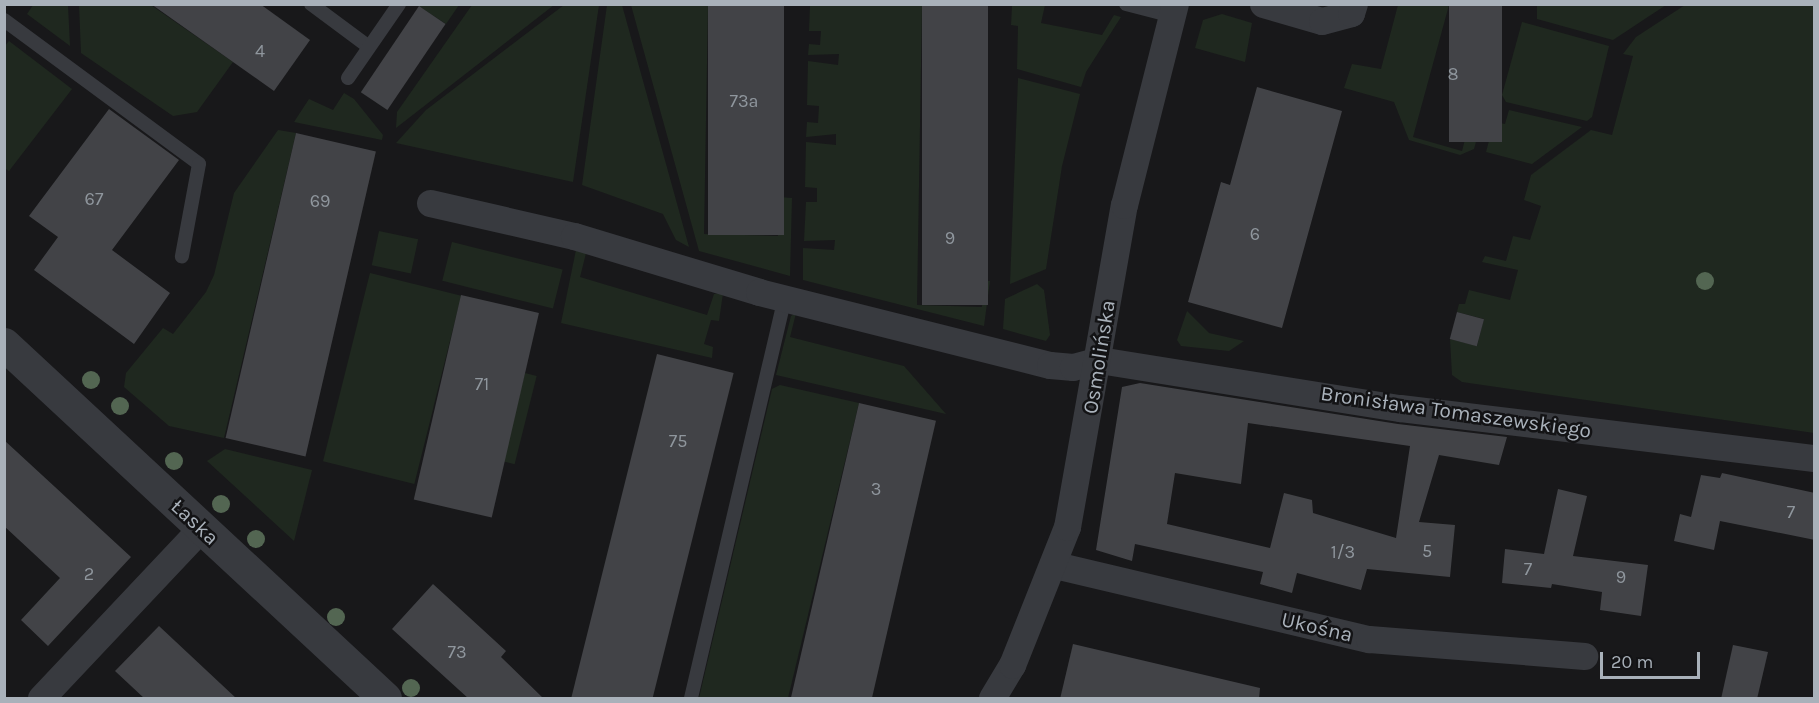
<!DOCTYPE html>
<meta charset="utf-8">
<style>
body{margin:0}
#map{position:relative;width:1819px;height:703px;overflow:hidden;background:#18181a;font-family:Karla,sans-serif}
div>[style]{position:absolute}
.green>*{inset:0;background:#1f281f;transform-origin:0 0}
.building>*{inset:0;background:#424347;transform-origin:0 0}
.service>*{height:14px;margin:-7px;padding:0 7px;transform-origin:7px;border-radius:7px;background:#383a3f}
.minor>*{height:27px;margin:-13.5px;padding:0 13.5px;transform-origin:13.5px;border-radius:13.5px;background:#383a3f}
.tertiary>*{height:33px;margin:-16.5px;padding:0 16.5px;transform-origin:16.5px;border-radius:16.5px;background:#383a3f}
.trees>*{width:18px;height:18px;margin:-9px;border-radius:50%;background:#536652}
span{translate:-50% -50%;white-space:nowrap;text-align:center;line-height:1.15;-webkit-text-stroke:5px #131315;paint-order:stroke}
.number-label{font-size:18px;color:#8f969d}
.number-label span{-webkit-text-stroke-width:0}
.street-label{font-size:21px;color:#a9b1ba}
.frame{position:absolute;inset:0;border:6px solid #a9b1ba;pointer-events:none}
.scale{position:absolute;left:1600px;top:652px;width:100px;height:27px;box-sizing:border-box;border:3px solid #a9b1ba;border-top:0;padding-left:8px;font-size:18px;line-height:21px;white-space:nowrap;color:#a9b1ba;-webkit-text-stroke:4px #131315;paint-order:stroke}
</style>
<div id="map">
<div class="green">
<i style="clip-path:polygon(33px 5px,68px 5px,70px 46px,27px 14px)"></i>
<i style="clip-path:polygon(79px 5px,151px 5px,233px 62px,197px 112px,173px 116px,81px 53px)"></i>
<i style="clip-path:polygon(417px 5px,459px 5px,446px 24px)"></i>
<i style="clip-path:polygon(472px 5px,554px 5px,396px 128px,397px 112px)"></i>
<i style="clip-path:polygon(564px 5px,599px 5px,573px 182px,396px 143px,426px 110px)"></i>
<i style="clip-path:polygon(607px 5px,622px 5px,689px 247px,676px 240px,663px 214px,582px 185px)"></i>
<i style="clip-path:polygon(631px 5px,708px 5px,704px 234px,778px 236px,779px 197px,792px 198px,790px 276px,699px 251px)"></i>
<i style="clip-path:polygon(810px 5px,922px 5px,917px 305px,982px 307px,983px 281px,990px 281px,984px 326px,803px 280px,803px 248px,834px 250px,835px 240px,804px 241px,806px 202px,817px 202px,817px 188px,805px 187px,806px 142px,836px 145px,836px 134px,806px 137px,807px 122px,818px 123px,819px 106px,807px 105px,808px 61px,838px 65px,839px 54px,808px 55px,809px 44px,820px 45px,821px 31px,809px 31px)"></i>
<i style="clip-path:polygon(1012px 5px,1045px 5px,1041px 23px,1102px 35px,1114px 15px,1121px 17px,1086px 72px,1081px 87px,1017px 69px,1018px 26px,1011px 25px)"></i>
<i style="clip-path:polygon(1398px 5px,1449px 5px,1413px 137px,1462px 151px,1475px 101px,1486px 105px,1474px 149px,1460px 155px,1409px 140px,1394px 102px,1344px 88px,1352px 64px,1381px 69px)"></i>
<i style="clip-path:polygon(1537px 5px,1537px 4px,1666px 5px,1613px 40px,1537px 19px)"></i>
<i style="clip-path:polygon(1685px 5px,1814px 5px,1814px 433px,1462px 382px,1452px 375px,1450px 339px,1477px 346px,1484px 319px,1457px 312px,1459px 304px,1465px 304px,1469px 290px,1510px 300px,1518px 270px,1482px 262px,1485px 256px,1506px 261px,1513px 236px,1530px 240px,1541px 206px,1524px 200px,1531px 175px,1591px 130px,1612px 135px,1633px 56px,1623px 54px,1636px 37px)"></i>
<i style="clip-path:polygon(1222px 14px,1252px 23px,1245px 62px,1195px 48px,1203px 20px)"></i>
<i style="clip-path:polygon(1522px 22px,1609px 46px,1592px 117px,1587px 121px,1506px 102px,1502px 95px)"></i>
<i style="clip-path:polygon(9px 41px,72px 89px,9px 171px,4px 168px,4px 47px)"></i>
<i style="clip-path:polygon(1018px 78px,1080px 94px,1062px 166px,1046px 269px,1010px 284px)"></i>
<i style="clip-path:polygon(344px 93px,354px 99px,383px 135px,382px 140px,294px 122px,309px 99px,333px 110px)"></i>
<i style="clip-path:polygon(1509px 110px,1582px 127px,1532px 164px,1486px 152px,1494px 122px,1505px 124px)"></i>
<i style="clip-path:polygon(278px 130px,296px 133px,224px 438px,169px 426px,124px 387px,126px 373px,163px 328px,173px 334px,206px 292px,214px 275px,234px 193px)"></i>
<i style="left:379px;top:231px;width:40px;height:35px;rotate:12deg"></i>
<i style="left:452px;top:242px;width:114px;height:40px;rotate:14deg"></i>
<i style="clip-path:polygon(577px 245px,586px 253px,580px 277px,707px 315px,714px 294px,723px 293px,719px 321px,711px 320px,704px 344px,713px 347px,712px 358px,561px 323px)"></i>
<i style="left:370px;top:273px;width:94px;height:194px;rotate:14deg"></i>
<i style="clip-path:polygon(1037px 284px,1044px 290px,1050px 335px,1046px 341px,1003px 329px,1005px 299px)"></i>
<i style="clip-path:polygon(1187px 311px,1209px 333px,1244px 341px,1229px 351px,1181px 346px,1177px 340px)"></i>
<i style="clip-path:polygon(796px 313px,790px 337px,904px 366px,946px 414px,776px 375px,791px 316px)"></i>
<i style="left:525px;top:373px;width:12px;height:91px;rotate:14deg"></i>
<i style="clip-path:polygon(780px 385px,859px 403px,788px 698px,699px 698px,772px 389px)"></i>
<i style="clip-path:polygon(225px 449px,312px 470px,294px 541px,207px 461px)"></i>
</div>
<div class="building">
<i style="clip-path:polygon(151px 4px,260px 4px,310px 40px,274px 91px)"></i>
<i style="left:708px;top:4px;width:76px;height:231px"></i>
<i style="left:922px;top:4px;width:66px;height:301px"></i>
<i style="left:1449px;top:4px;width:53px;height:138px"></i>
<i style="left:419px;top:6px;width:32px;height:104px;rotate:34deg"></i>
<i style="clip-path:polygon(1257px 87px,1342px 111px,1282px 328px,1188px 302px,1221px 182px,1230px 185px)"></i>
<i style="clip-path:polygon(109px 109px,179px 160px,112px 250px,170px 293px,134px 344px,34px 270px,58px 237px,29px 216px)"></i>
<i style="left:296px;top:133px;width:82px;height:313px;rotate:13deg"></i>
<i style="left:461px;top:295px;width:80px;height:210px;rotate:13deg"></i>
<i style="left:1457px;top:312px;width:28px;height:28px;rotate:15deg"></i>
<i style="left:657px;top:354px;width:79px;height:354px;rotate:14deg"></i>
<i style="clip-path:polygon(evenodd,1140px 383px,1398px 424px,1507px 437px,1499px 465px,1439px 455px,1419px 522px,1455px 525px,1450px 577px,1367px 569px,1361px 590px,1297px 573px,1292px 593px,1260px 584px,1263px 572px,1135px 544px,1132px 561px,1096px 550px,1122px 387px,1140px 383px,1248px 423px,1410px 446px,1396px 538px,1313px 513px,1312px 500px,1284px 493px,1270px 548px,1167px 524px,1175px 473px,1241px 484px,1248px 423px)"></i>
<i style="left:859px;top:403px;width:79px;height:304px;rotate:13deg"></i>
<i style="clip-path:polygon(4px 440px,131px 557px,48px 646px,21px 620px,60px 578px,4px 526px)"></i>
<i style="clip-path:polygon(1722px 473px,1815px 493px,1815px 540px,1720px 521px,1714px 550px,1674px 541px,1680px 514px,1691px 517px,1701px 475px,1720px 478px)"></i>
<i style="clip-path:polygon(1558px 489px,1587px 496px,1573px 556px,1648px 565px,1641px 616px,1600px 610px,1602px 592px,1552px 584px,1551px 588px,1502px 583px,1505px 549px,1544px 554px)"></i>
<i style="clip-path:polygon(433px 584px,506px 651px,501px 657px,544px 699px,469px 699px,392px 629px)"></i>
<i style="clip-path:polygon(159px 626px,237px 699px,145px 699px,115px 671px)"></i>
<i style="clip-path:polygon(1073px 644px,1260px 688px,1259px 699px,1060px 699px)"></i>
<i style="clip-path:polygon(1733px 645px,1768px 652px,1757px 699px,1721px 699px)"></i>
</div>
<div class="service">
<i style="left:311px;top:4px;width:72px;rotate:36.6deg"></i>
<i style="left:1126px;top:4px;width:49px;rotate:14.3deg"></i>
<i style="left:4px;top:20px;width:242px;rotate:36.4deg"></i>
<i style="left:199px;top:164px;width:94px;rotate:100.5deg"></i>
<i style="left:348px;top:78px;width:90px;rotate:-55.4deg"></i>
<i style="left:691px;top:698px;width:411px;rotate:-76.8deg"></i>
</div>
<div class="minor">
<i style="left:1263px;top:4px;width:61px;rotate:16.1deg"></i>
<i style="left:1322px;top:21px;width:30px;rotate:-15deg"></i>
<i style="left:1351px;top:13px;width:9px;rotate:-72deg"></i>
<i style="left:430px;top:203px;width:148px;rotate:12.9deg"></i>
<i style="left:574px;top:236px;width:193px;rotate:16.8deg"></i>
<i style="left:759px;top:292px;width:300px;rotate:14.1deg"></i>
<i style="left:1050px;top:365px;width:23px;rotate:5deg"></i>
<i style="left:1073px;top:367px;width:27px;rotate:-15deg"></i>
<i style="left:1099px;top:360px;width:305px;rotate:9.1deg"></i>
<i style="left:1400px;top:408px;width:417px;rotate:6.9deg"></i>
<i style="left:1055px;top:565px;width:323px;rotate:13.3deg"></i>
<i style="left:1369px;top:639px;width:216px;rotate:4.5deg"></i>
<i style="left:41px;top:698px;width:233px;rotate:-46.7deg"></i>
<i style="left:992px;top:698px;width:39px;rotate:-59deg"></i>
<i style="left:1012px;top:665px;width:149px;rotate:-68.3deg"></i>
<i style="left:1067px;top:527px;width:327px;rotate:-80deg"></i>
<i style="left:1124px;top:205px;width:207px;rotate:-75.8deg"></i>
</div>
<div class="tertiary">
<i style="left:4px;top:344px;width:520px;rotate:42.9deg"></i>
</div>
<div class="trees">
<i style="left:1705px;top:281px"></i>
<i style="left:91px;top:380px"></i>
<i style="left:120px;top:406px"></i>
<i style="left:174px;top:461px"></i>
<i style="left:221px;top:504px"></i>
<i style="left:256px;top:539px"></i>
<i style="left:336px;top:617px"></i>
<i style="left:411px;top:688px"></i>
</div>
<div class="number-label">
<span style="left:260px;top:51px">4</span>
<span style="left:1453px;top:74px">8</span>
<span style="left:744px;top:101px">73a</span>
<span style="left:94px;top:199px">67</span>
<span style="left:320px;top:201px">69</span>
<span style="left:1255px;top:234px">6</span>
<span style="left:950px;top:238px">9</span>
<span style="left:482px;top:384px">71</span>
<span style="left:678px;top:441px">75</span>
<span style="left:876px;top:489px">3</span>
<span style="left:1791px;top:512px">7</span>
<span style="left:1427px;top:551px">5</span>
<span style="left:1343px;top:552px">1/3</span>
<span style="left:1528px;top:569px">7</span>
<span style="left:89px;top:574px">2</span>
<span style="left:1621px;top:577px">9</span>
<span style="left:457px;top:652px">73</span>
</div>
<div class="street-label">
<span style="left:1099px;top:357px;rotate:-81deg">Osmolińska</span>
<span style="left:1456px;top:412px;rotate:8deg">Bronisława Tomaszewskiego</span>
<span style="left:195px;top:522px;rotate:43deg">Łaska</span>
<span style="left:1317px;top:627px;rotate:13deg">Ukośna</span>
</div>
<div class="frame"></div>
<div class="scale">20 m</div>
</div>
